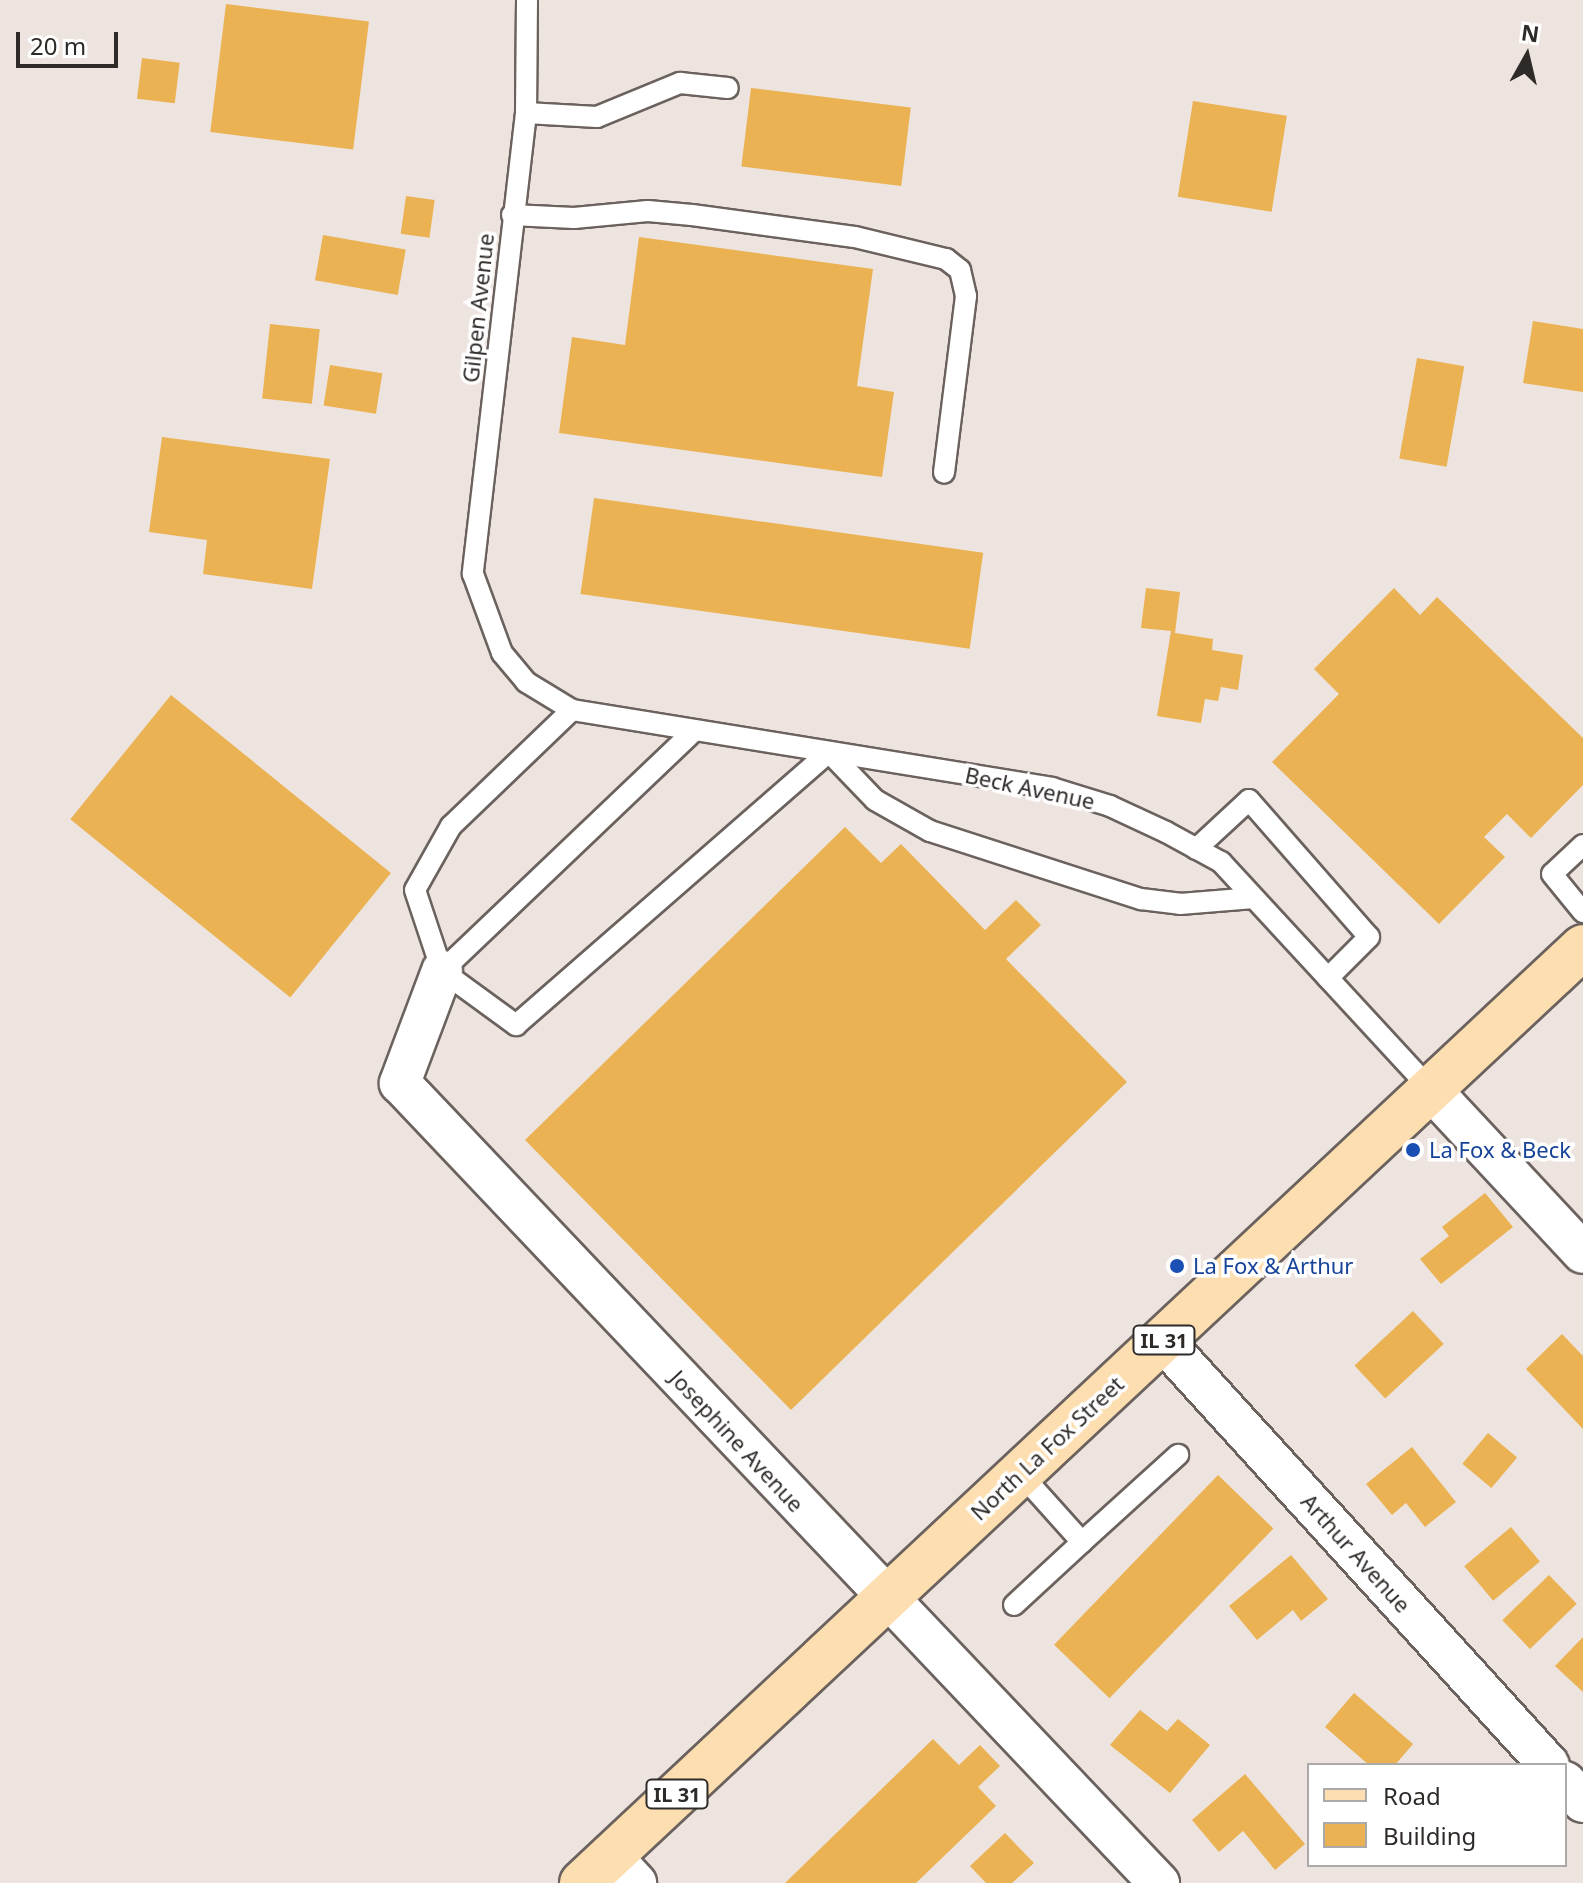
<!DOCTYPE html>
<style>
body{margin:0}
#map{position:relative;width:1583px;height:1883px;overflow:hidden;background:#eee4df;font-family:"Noto Sans",sans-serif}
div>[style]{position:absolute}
.building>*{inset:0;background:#eab252;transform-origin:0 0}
.roads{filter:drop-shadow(2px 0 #6b625e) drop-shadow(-2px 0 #6b625e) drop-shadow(0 2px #6b625e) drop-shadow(0 -2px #6b625e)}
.service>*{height:20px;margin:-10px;padding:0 10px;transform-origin:10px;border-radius:10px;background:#fff}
.minor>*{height:40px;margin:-20px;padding:0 20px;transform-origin:20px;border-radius:20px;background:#fff}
.primary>*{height:44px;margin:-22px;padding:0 22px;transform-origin:22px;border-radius:22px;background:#fddeb0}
.dots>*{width:22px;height:22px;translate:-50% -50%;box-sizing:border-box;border:4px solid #fff;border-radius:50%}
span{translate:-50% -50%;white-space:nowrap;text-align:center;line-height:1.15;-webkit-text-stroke:7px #fff;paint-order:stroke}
.shield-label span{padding:2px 6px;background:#fff;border:2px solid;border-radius:6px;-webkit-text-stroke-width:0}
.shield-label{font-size:20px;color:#2e2a28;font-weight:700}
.street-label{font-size:22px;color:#2e2a28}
.transit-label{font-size:22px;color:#164399}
.left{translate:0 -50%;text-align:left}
.legend{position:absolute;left:1307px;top:1763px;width:260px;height:104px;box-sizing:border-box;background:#fff;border:2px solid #abaaa9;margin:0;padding:10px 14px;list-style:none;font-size:24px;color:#2e2a28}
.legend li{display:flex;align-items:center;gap:16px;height:40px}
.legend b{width:40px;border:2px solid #abaaa9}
.north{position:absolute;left:1487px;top:16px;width:80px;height:80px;-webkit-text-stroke:6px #fff;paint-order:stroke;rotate:8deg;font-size:22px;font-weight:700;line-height:32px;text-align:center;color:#2e2a28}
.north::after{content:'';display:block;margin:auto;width:28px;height:36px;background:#2e2a28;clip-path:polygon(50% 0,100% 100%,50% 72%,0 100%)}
.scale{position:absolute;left:16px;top:32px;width:102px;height:36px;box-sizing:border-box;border:4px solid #2e2a28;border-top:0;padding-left:10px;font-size:24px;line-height:28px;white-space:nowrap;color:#2e2a28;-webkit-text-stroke:6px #fff;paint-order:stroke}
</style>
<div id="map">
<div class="building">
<i style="left:226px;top:4px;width:144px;height:129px;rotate:7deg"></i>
<i style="left:142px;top:58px;width:38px;height:41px;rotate:7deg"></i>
<i style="left:751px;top:88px;width:161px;height:79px;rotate:7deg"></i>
<i style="left:1193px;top:101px;width:95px;height:97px;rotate:9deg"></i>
<i style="left:406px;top:196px;width:29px;height:38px;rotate:8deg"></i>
<i style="left:323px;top:235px;width:84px;height:46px;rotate:10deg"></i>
<i style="clip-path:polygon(639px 237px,873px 269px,857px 386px,894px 392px,882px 477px,559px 433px,572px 337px,625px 345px)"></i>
<i style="clip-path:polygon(1533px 321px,1583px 329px,1583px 392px,1523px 383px)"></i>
<i style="left:270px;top:324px;width:50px;height:75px;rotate:6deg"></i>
<i style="left:1417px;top:358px;width:48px;height:102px;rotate:10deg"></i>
<i style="left:330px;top:365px;width:53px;height:41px;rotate:9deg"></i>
<i style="clip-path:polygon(162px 437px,330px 459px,312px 589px,203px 574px,207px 540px,149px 532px)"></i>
<i style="left:594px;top:498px;width:393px;height:97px;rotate:8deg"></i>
<i style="clip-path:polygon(1146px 588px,1180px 592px,1175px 633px,1213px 639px,1212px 650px,1243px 655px,1238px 690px,1221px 687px,1218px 701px,1205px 699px,1201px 723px,1157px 716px,1171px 631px,1141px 628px)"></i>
<i style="clip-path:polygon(1394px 588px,1420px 615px,1437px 597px,1583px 738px,1583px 785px,1531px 838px,1507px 814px,1484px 837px,1505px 857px,1439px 924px,1272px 762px,1339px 694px,1314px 669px)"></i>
<i style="left:171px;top:695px;width:283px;height:160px;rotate:39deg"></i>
<i style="clip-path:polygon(845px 827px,881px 863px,901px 844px,985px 930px,1016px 900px,1041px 925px,1006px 959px,1127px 1082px,791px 1410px,525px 1140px)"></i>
<i style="clip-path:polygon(1485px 1193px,1513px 1227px,1441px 1284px,1420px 1259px,1449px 1236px,1442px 1227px)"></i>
<i style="left:1413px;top:1311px;width:45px;height:80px;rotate:47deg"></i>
<i style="clip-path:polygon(1562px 1334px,1583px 1356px,1583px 1429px,1526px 1369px)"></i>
<i style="left:1488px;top:1433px;width:38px;height:40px;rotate:40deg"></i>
<i style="clip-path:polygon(1412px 1447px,1456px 1502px,1425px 1527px,1406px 1503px,1392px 1515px,1366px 1484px)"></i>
<i style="left:1218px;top:1475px;width:77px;height:236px;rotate:44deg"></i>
<i style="left:1511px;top:1527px;width:45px;height:61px;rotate:50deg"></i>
<i style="clip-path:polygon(1291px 1555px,1328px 1599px,1301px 1621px,1293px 1610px,1257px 1640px,1229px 1606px)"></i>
<i style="left:1549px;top:1575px;width:40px;height:65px;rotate:46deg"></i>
<i style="clip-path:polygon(1583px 1637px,1583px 1692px,1555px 1666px)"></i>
<i style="clip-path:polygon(1354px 1693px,1413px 1744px,1395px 1765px,1369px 1765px,1325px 1727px)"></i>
<i style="clip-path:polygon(1140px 1710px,1167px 1731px,1178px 1719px,1210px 1745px,1170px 1793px,1110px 1745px)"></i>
<i style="clip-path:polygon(933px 1739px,959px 1765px,980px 1745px,1000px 1766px,978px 1787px,996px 1806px,916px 1883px,785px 1883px)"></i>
<i style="clip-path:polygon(1245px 1774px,1305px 1844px,1275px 1870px,1243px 1831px,1219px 1852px,1192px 1820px)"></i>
<i style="clip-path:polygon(1005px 1833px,1034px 1863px,1012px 1883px,986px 1883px,970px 1866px)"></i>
</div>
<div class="roads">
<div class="service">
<i style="left:527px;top:0;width:113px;rotate:90.5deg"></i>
<i style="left:526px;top:113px;width:464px;rotate:96.6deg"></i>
<i style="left:473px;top:574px;width:84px;rotate:69.8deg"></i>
<i style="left:502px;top:653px;width:38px;rotate:50deg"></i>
<i style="left:526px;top:682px;width:54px;rotate:31.3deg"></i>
<i style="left:572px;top:710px;width:486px;rotate:9.2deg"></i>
<i style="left:1052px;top:788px;width:61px;rotate:17.2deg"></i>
<i style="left:1110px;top:806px;width:62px;rotate:24.9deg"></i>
<i style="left:1166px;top:832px;width:63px;rotate:28.6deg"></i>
<i style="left:1221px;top:862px;width:311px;rotate:47.3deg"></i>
<i style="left:526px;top:113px;width:71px;rotate:3.2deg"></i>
<i style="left:597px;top:117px;width:90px;rotate:-22.3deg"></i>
<i style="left:680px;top:83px;width:48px;rotate:5.9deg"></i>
<i style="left:512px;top:215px;width:62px;rotate:2.8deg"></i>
<i style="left:574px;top:218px;width:74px;rotate:-5.4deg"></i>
<i style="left:648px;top:211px;width:44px;rotate:5.2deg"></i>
<i style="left:692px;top:215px;width:164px;rotate:7.7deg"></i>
<i style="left:855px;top:237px;width:94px;rotate:13.6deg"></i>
<i style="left:946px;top:259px;width:18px;rotate:38deg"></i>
<i style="left:960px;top:270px;width:27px;rotate:77deg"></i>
<i style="left:966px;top:296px;width:178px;rotate:97.1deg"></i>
<i style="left:572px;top:710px;width:168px;rotate:136.2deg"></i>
<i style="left:451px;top:826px;width:73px;rotate:119.4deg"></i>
<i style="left:415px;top:890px;width:85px;rotate:71.6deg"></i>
<i style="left:442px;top:971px;width:92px;rotate:36.1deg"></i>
<i style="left:516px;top:1025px;width:415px;rotate:-41.1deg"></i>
<i style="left:829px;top:752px;width:66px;rotate:46.2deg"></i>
<i style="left:875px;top:800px;width:63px;rotate:29.4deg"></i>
<i style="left:930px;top:831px;width:222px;rotate:17.9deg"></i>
<i style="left:1141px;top:899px;width:39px;rotate:7deg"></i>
<i style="left:1180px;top:904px;width:74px;rotate:-4.6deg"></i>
<i style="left:1583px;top:845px;width:42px;rotate:136.9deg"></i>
<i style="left:1552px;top:874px;width:49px;rotate:50.8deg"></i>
<i style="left:1196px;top:849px;width:72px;rotate:-42.8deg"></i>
<i style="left:1249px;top:800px;width:182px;rotate:48.8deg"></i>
<i style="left:1369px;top:937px;width:58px;rotate:135deg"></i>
<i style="left:442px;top:971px;width:349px;rotate:-43.6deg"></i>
<i style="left:1020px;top:1473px;width:93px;rotate:48.1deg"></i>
<i style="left:1082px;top:1542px;width:130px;rotate:-42.2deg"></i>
<i style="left:1014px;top:1605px;width:93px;rotate:-42.8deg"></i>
</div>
<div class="minor">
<i style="left:442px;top:971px;width:120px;rotate:110.6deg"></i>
<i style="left:400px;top:1083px;width:1103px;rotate:46.51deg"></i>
<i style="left:1432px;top:1091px;width:221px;rotate:47deg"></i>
<i style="left:1163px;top:1341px;width:573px;rotate:47.69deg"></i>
<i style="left:1565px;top:1782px;width:27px;rotate:48deg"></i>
<i style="left:611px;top:1856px;width:37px;rotate:47deg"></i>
</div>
<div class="primary">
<i style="left:582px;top:1883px;width:1370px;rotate:-43.08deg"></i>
</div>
</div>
<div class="dots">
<i style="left:1413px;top:1150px;background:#1a4fb4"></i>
<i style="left:1177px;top:1266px;background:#1a4fb4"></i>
</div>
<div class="shield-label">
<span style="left:1164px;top:1340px">IL 31</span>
<span style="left:677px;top:1794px">IL 31</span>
</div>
<div class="street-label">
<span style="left:478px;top:308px;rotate:-84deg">Gilpen Avenue</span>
<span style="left:1030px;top:788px;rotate:12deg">Beck Avenue</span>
<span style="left:737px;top:1441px;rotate:47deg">Josephine Avenue</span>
<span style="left:1047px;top:1448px;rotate:-43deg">North La Fox Street</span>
<span style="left:1356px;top:1553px;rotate:48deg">Arthur Avenue</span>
</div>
<div class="transit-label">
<span class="left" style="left:1429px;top:1150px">La Fox &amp; Beck</span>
<span class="left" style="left:1193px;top:1266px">La Fox &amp; Arthur</span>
</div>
<ul class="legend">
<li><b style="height:10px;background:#fddeb0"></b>Road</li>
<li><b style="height:22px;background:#eab252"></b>Building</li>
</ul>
<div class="north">N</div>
<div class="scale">20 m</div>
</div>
